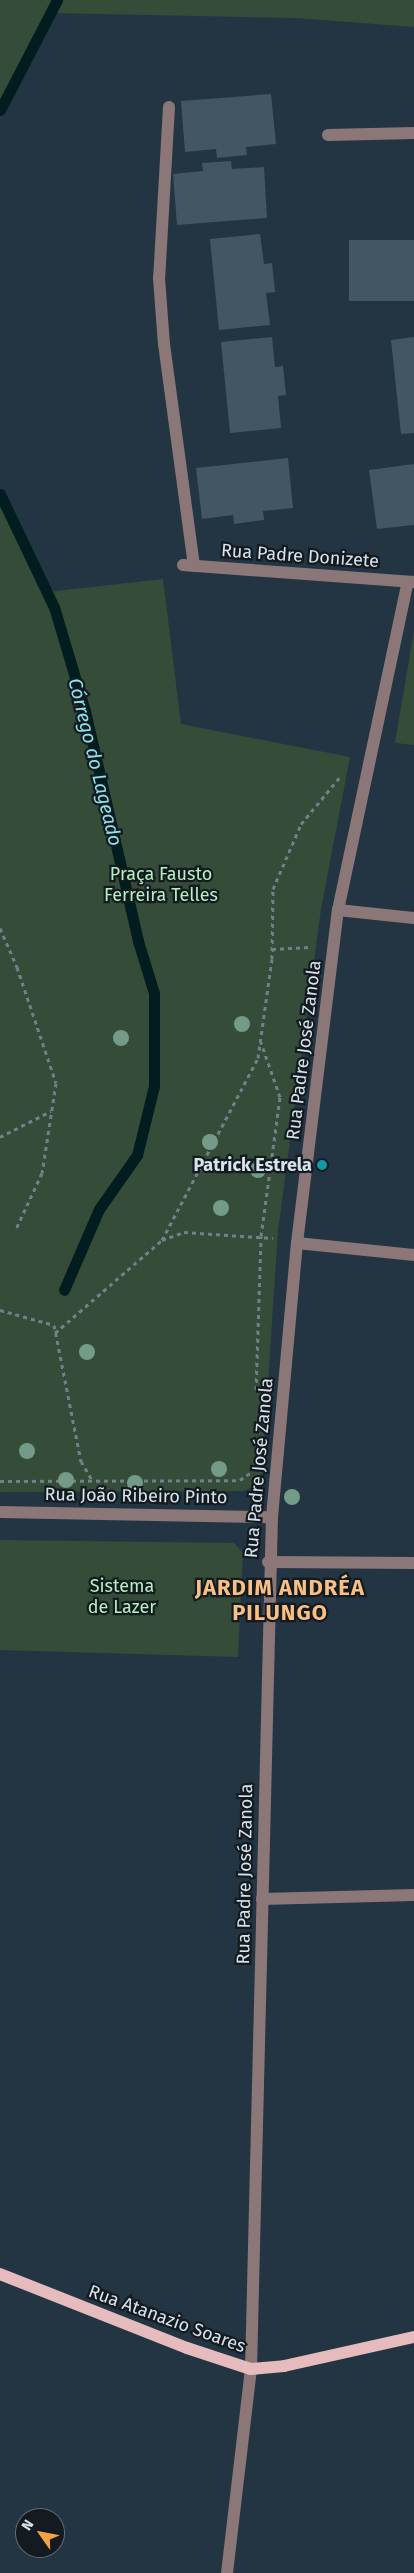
<!DOCTYPE html>
<meta charset="utf-8">
<style>
body{margin:0}
#map{position:relative;width:414px;height:2573px;overflow:hidden;background:#233542;font-family:"Fira Sans",sans-serif}
div>[style]{position:absolute}
.green>*{inset:0;background:#354c38}
.stream>*{height:11px;margin:-5.5px;padding:0 5.5px;transform-origin:5.5px;border-radius:5.5px;background:#011d1f}
.building>*{inset:0;background:#435664;transform-origin:0 0}
.path>*{height:3px;margin-top:-1.5px;transform-origin:0;background:repeating-linear-gradient(90deg,#71808b 0 4px,transparent 0 8px)}
.minor>*{height:12px;margin:-6px;padding:0 6px;transform-origin:6px;border-radius:6px;background:#8b7778}
.major>*{height:12px;margin:-6px;padding:0 6px;transform-origin:6px;border-radius:6px;background:#e5bbbd}
.trees>*{width:16px;height:16px;margin:-8px;border-radius:50%;background:#749b87}
.dots>*{width:14px;height:14px;translate:-50% -50%;box-sizing:border-box;border:2px solid #131b21;border-radius:50%}
span{translate:-50% -50%;white-space:nowrap;text-align:center;line-height:1.15;-webkit-text-stroke:4.5px #131b21;paint-order:stroke}
.street-label{font-size:18px;color:#d8e3eb}
.park-label{font-size:18px;color:#b6efbf}
.poi-label{font-size:18px;color:#d8e3eb;font-weight:700}
.right{translate:-100% -50%;text-align:right}
.water-label{font-size:19px;color:#8be5ec;font-style:italic}
.district-label{font-size:22px;color:#fabf85;font-weight:700;letter-spacing:1px}
.north{position:absolute;left:15px;top:2508px;width:50px;height:50px;box-sizing:border-box;background:#131b21;border:1px solid #626b72;border-radius:50%;rotate:303deg;font-size:14px;font-weight:700;line-height:20px;text-align:center;color:#d8e3eb}
.north::after{content:'';display:block;margin:auto;width:18px;height:22px;background:#f5a246;clip-path:polygon(50% 0,100% 100%,50% 72%,0 100%)}
</style>
<div id="map">
<div class="green">
<i style="clip-path:polygon(0 0,414px 0,414px 27px,296px 18px,50px 13px,0 111px)"></i>
<i style="clip-path:polygon(0 494px,47px 592px,163px 579px,181px 724px,350px 757px,321px 909px,278px 1231px,262px 1474px,255px 1486px,244px 1491px,0 1492px)"></i>
<i style="clip-path:polygon(414px 630px,414px 745px,395px 743px)"></i>
<i style="clip-path:polygon(0 1540px,234px 1543px,243px 1553px,238px 1657px,0 1650px)"></i>
</div>
<div class="stream">
<i style="left:0;top:110px;width:124px;rotate:-62.6deg"></i>
<i style="left:0;top:494px;width:125px;rotate:64.5deg"></i>
<i style="left:54px;top:607px;width:109px;rotate:73.4deg"></i>
<i style="left:85px;top:711px;width:236px;rotate:77deg"></i>
<i style="left:138px;top:941px;width:54px;rotate:72.9deg"></i>
<i style="left:154px;top:993px;width:93px;rotate:90deg"></i>
<i style="left:154px;top:1086px;width:71px;rotate:103.8deg"></i>
<i style="left:137px;top:1155px;width:66px;rotate:125.1deg"></i>
<i style="left:99px;top:1209px;width:88px;rotate:113.4deg"></i>
</div>
<div class="building">
<i style="clip-path:polygon(271px 94px,276px 144px,246px 147px,247px 155px,217px 158px,216px 149px,185px 152px,181px 101px)"></i>
<i style="clip-path:polygon(231px 161px,232px 169px,264px 167px,267px 218px,177px 225px,173px 174px,203px 171px,202px 163px)"></i>
<i style="clip-path:polygon(260px 234px,264px 264px,272px 263px,275px 292px,266px 293px,270px 325px,219px 330px,210px 239px)"></i>
<i style="left:414px;top:240px;width:61px;height:65px;rotate:90deg"></i>
<i style="clip-path:polygon(272px 337px,275px 367px,283px 366px,286px 395px,278px 396px,281px 428px,230px 433px,221px 342px)"></i>
<i style="clip-path:polygon(414px 337px,414px 433px,401px 434px,391px 340px)"></i>
<i style="clip-path:polygon(288px 458px,293px 508px,263px 511px,264px 520px,234px 524px,233px 515px,202px 519px,196px 468px)"></i>
<i style="clip-path:polygon(414px 464px,414px 525px,377px 529px,369px 470px)"></i>
</div>
<div class="path">
<i style="left:0;top:928px;width:43px;rotate:66.4deg"></i>
<i style="left:17px;top:967px;width:122px;rotate:71.4deg"></i>
<i style="left:56px;top:1083px;width:91px;rotate:98.8deg"></i>
<i style="left:42px;top:1173px;width:62px;rotate:114.9deg"></i>
<i style="left:272px;top:949px;width:37px;rotate:-3deg"></i>
<i style="left:0;top:1137px;width:57px;rotate:-27deg"></i>
<i style="left:162px;top:1240px;width:206px;rotate:-62.2deg"></i>
<i style="left:258px;top:1058px;width:100px;rotate:-82deg"></i>
<i style="left:272px;top:959px;width:70px;rotate:-89.2deg"></i>
<i style="left:273px;top:889px;width:71px;rotate:-66.7deg"></i>
<i style="left:301px;top:824px;width:60px;rotate:-50.4deg"></i>
<i style="left:0;top:1310px;width:56px;rotate:15.5deg"></i>
<i style="left:54px;top:1325px;width:139px;rotate:78.8deg"></i>
<i style="left:81px;top:1461px;width:24px;rotate:60deg"></i>
<i style="left:55px;top:1333px;width:142px;rotate:-41deg"></i>
<i style="left:162px;top:1240px;width:23px;rotate:-20deg"></i>
<i style="left:184px;top:1232px;width:89px;rotate:3.9deg"></i>
<i style="left:256px;top:1390px;width:154px;rotate:-88.1deg"></i>
<i style="left:261px;top:1236px;width:140px;rotate:-82.2deg"></i>
<i style="left:280px;top:1097px;width:58px;rotate:-109.1deg"></i>
<i style="left:0;top:1481px;width:240px;rotate:-0.2deg"></i>
<i style="left:240px;top:1480px;width:12px;rotate:-35deg"></i>
</div>
<div class="minor">
<i style="left:169px;top:107px;width:171px;rotate:93.3deg"></i>
<i style="left:159px;top:278px;width:66px;rotate:85.7deg"></i>
<i style="left:164px;top:344px;width:224px;rotate:82.3deg"></i>
<i style="left:328px;top:135px;width:86px;rotate:-1.3deg"></i>
<i style="left:183px;top:565px;width:232px;rotate:4.2deg"></i>
<i style="left:338px;top:910px;width:76px;rotate:6deg"></i>
<i style="left:297px;top:1243px;width:118px;rotate:5.9deg"></i>
<i style="left:0;top:1512px;width:272px;rotate:1.1deg"></i>
<i style="left:268px;top:1562px;width:146px;rotate:0.4deg"></i>
<i style="left:262px;top:1899px;width:152px;rotate:-1.5deg"></i>
<i style="left:227px;top:2573px;width:205px;rotate:-83.3deg"></i>
<i style="left:251px;top:2369px;width:852px;rotate:-88.59deg"></i>
<i style="left:272px;top:1517px;width:275px;rotate:-84.8deg"></i>
<i style="left:297px;top:1243px;width:336px;rotate:-83deg"></i>
<i style="left:338px;top:910px;width:335px;rotate:-78deg"></i>
</div>
<div class="major">
<i style="left:0;top:2274px;width:201px;rotate:21.6deg"></i>
<i style="left:187px;top:2348px;width:67px;rotate:18.2deg"></i>
<i style="left:251px;top:2369px;width:33px;rotate:-5deg"></i>
<i style="left:284px;top:2366px;width:133px;rotate:-12.6deg"></i>
</div>
<div class="trees">
<i style="left:242px;top:1024px"></i>
<i style="left:121px;top:1038px"></i>
<i style="left:210px;top:1142px"></i>
<i style="left:258px;top:1170px"></i>
<i style="left:221px;top:1208px"></i>
<i style="left:87px;top:1352px"></i>
<i style="left:27px;top:1451px"></i>
<i style="left:219px;top:1469px"></i>
<i style="left:66px;top:1480px"></i>
<i style="left:135px;top:1483px"></i>
<i style="left:292px;top:1497px"></i>
</div>
<div class="dots">
<i style="left:322px;top:1165px;background:#0f9aa8"></i>
</div>
<div class="street-label">
<span style="left:300px;top:556px;rotate:4deg">Rua Padre Donizete</span>
<span style="left:304px;top:1050px;rotate:-83deg">Rua Padre José Zanola</span>
<span style="left:259px;top:1468px;rotate:-85deg">Rua Padre José Zanola</span>
<span style="left:136px;top:1496px;rotate:1deg">Rua João Ribeiro Pinto</span>
<span style="left:245px;top:1874px;rotate:-89deg">Rua Padre José Zanola</span>
<span style="left:167px;top:2319px;rotate:20deg">Rua Atanazio Soares</span>
</div>
<div class="park-label">
<span style="left:161px;top:885px">Praça Fausto<br>Ferreira Telles</span>
<span style="left:122px;top:1597px">Sistema<br>de Lazer</span>
</div>
<div class="poi-label">
<span class="right" style="left:312px;top:1165px">Patrick Estrela</span>
</div>
<div class="water-label">
<span style="left:95px;top:762px;rotate:76deg">Córrego do Lageado</span>
</div>
<div class="district-label">
<span style="left:280px;top:1600px">JARDIM ANDRÉA<br>PILUNGO</span>
</div>
<div class="north">N</div>
</div>
